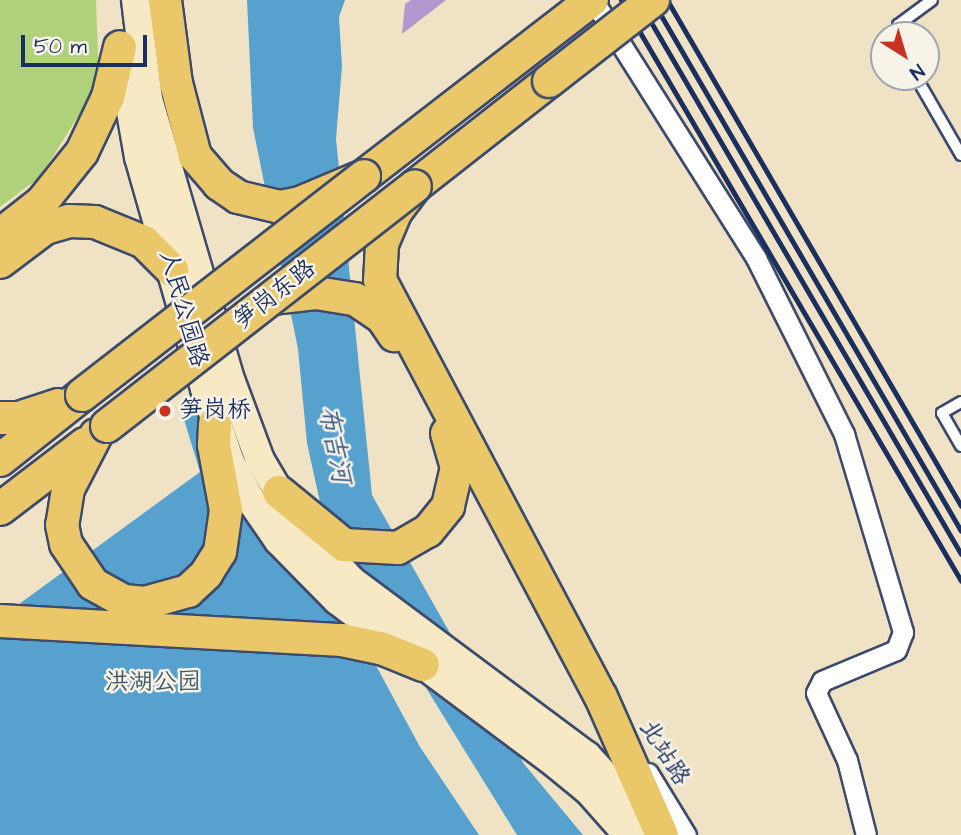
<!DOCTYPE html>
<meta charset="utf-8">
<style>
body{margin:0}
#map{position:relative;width:961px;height:835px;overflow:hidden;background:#f0e2c5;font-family:"Architects Daughter","LXGW WenKai TC",sans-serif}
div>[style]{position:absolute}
.green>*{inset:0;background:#aed17a}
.water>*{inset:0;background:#57a1ce}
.building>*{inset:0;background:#b099cf}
.roads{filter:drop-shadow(2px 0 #3b4a6d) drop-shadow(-2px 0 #3b4a6d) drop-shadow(0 2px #3b4a6d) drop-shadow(0 -2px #3b4a6d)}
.lane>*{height:10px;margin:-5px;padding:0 5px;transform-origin:5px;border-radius:5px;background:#fff}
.street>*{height:19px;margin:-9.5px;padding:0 9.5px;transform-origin:9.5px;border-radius:9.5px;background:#fff}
.secondary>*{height:28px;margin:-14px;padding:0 14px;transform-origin:14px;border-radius:14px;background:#f7e9c3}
.primary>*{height:32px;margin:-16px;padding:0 16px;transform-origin:16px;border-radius:16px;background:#eac769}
.rail>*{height:5px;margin:-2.5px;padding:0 2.5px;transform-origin:2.5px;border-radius:2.5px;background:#1b2f5e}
.bridges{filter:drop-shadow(2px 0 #3b4a6d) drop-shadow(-2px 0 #3b4a6d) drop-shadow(0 2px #3b4a6d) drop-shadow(0 -2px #3b4a6d)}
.primary-bridge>*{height:32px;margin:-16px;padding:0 16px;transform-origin:16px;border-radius:16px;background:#eac769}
.dots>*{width:19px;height:19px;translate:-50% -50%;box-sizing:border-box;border:4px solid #f7f3e8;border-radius:50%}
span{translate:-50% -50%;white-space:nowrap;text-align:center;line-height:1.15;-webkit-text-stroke:5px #f7f3e8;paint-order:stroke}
.street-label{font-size:24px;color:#1b2f5e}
.poi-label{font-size:24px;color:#1b2f5e}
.left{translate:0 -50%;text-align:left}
.park-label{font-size:24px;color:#405865}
.water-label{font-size:26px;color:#305785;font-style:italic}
.north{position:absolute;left:870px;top:21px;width:70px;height:70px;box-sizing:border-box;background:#f7f3e8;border:2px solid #9fa5b1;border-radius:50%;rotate:143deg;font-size:19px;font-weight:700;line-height:28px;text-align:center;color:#1b2f5e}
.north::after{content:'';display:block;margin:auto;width:24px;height:32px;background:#c8321e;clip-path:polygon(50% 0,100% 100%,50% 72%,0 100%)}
.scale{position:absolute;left:21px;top:35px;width:126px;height:32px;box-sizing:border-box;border:4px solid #1b2f5e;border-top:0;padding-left:9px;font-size:21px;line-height:24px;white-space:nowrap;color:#1b2f5e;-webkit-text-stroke:5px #f7f3e8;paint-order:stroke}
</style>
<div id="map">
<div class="green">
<i style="clip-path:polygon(0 0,96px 0,99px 83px,40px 177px,0 207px)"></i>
</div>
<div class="water">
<i style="clip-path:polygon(247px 0,345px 0,339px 17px,342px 66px,336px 139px,372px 495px,524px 764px,583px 835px,517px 835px,350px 565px,320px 502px,307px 443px,298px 349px,253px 128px)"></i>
<i style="clip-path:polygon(224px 384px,420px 747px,479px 835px,0 835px,0 618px,200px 472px,183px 416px)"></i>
</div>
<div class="building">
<i style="clip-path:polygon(411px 0,446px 0,402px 34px,405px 4px)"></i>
</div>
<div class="roads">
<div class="lane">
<i style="left:899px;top:35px;width:10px;rotate:-96deg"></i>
<i style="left:898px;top:25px;width:42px;rotate:-36.3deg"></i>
<i style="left:916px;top:77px;width:90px;rotate:60deg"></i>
<i style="left:961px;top:402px;width:22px;rotate:150deg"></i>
<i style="left:942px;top:413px;width:38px;rotate:60deg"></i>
</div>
<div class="street">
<i style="left:593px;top:0;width:305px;rotate:57.7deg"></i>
<i style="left:756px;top:258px;width:197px;rotate:63.4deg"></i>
<i style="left:844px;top:434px;width:207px;rotate:73.4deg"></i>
<i style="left:903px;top:632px;width:19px;rotate:111deg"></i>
<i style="left:896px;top:650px;width:80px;rotate:157.3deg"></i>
<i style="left:822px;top:681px;width:13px;rotate:117deg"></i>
<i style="left:816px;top:693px;width:74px;rotate:65.2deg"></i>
<i style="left:847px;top:760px;width:77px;rotate:75.8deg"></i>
<i style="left:648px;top:773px;width:73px;rotate:58.5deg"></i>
</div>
<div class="secondary">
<i style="left:136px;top:0;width:100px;rotate:83.1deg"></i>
<i style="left:148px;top:99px;width:295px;rotate:73.7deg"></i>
<i style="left:231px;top:382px;width:83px;rotate:69.6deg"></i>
<i style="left:260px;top:460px;width:71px;rotate:59.5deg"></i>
<i style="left:296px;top:521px;width:82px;rotate:47deg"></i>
<i style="left:352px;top:581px;width:293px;rotate:36.7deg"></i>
<i style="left:587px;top:756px;width:95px;rotate:47.6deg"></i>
<i style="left:121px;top:55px;width:104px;rotate:80deg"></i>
<i style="left:139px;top:157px;width:241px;rotate:74.1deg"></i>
<i style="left:205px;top:389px;width:77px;rotate:71.1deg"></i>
<i style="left:230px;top:462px;width:42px;rotate:61.6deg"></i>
<i style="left:250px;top:499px;width:51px;rotate:55.4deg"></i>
<i style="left:279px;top:541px;width:83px;rotate:45.5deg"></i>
<i style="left:337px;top:600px;width:274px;rotate:36.8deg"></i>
<i style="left:556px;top:764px;width:43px;rotate:39.3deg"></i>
<i style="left:589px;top:791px;width:59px;rotate:48.4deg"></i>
</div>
<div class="primary">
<i style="left:165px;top:0;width:84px;rotate:82.5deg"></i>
<i style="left:176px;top:83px;width:75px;rotate:75.4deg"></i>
<i style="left:195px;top:156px;width:37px;rotate:49deg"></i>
<i style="left:219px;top:184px;width:23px;rotate:34deg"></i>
<i style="left:238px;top:197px;width:43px;rotate:13.4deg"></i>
<i style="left:280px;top:207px;width:20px;rotate:-11deg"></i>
<i style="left:300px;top:203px;width:69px;rotate:-22.9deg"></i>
<i style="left:364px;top:176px;width:288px;rotate:-37.7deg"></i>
<i style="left:549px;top:81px;width:170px;rotate:141.9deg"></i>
<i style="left:415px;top:186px;width:31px;rotate:127deg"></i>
<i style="left:396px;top:211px;width:36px;rotate:113deg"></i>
<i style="left:382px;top:244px;width:36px;rotate:93deg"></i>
<i style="left:380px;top:280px;width:472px;rotate:62.1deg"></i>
<i style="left:601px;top:697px;width:151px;rotate:66.2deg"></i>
<i style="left:0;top:235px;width:53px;rotate:-38.2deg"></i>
<i style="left:42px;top:202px;width:64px;rotate:-51.3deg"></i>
<i style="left:82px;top:152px;width:61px;rotate:-64.7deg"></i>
<i style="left:108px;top:97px;width:51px;rotate:-76.5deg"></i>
<i style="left:0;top:262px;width:56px;rotate:-37.1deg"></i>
<i style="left:45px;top:228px;width:25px;rotate:-16deg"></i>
<i style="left:69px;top:221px;width:26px;rotate:2deg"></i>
<i style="left:95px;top:222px;width:53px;rotate:22.2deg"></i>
<i style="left:144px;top:242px;width:40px;rotate:45deg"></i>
<i style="left:272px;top:298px;width:44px;rotate:-6.5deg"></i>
<i style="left:316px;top:293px;width:39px;rotate:9deg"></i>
<i style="left:355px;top:299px;width:32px;rotate:34deg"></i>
<i style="left:382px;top:317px;width:22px;rotate:56deg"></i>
<i style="left:0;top:418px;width:19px"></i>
<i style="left:19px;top:418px;width:41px;rotate:-18.4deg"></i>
<i style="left:96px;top:435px;width:61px;rotate:117.4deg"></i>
<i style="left:68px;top:489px;width:36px;rotate:99deg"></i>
<i style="left:62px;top:525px;width:19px;rotate:78deg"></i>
<i style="left:66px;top:544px;width:48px;rotate:56deg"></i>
<i style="left:93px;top:584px;width:35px;rotate:29deg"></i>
<i style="left:124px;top:601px;width:21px;rotate:5deg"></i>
<i style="left:145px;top:603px;width:45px;rotate:-15.6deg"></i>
<i style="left:188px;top:591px;width:25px;rotate:-43deg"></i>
<i style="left:206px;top:574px;width:26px;rotate:-58deg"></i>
<i style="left:220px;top:552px;width:42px;rotate:-81.9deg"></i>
<i style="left:226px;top:510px;width:66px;rotate:-100.5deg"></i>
<i style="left:214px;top:445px;width:22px;rotate:-87deg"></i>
<i style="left:0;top:460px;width:105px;rotate:-38.4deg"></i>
<i style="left:279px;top:492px;width:84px;rotate:39.2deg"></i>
<i style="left:344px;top:545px;width:54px;rotate:3.2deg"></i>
<i style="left:398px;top:548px;width:34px;rotate:-30deg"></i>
<i style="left:428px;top:531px;width:32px;rotate:-51deg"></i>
<i style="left:448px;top:506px;width:39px;rotate:-77deg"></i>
<i style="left:457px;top:468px;width:36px;rotate:-106deg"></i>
<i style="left:0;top:509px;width:107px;rotate:-37.4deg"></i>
<i style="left:0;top:621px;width:343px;rotate:3.2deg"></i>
<i style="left:342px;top:640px;width:40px;rotate:12deg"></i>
<i style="left:381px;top:648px;width:45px;rotate:22deg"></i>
</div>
</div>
<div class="rail">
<i style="left:621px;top:0;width:673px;rotate:59.66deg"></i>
<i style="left:638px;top:0;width:641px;rotate:59.76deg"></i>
<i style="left:652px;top:0;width:614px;rotate:59.8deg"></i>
<i style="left:667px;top:0;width:585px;rotate:59.84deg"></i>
</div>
<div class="bridges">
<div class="primary-bridge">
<i style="left:549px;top:81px;width:132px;rotate:-37.9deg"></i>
<i style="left:82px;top:395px;width:357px;rotate:-37.8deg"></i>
<i style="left:107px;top:426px;width:390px;rotate:-37.9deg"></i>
</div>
</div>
<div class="dots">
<i style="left:165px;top:411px;background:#c8321e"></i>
</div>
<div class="street-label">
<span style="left:275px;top:295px;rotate:-38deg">笋岗东路</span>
<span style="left:183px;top:309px;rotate:74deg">人民公园路</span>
<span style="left:664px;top:753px;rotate:58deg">北站路</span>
</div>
<div class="poi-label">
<span class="left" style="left:179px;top:411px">笋岗桥</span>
</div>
<div class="park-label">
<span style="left:153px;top:683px">洪湖公园</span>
</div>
<div class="water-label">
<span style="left:334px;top:445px;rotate:79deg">布吉河</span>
</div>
<div class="north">N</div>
<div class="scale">50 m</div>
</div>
